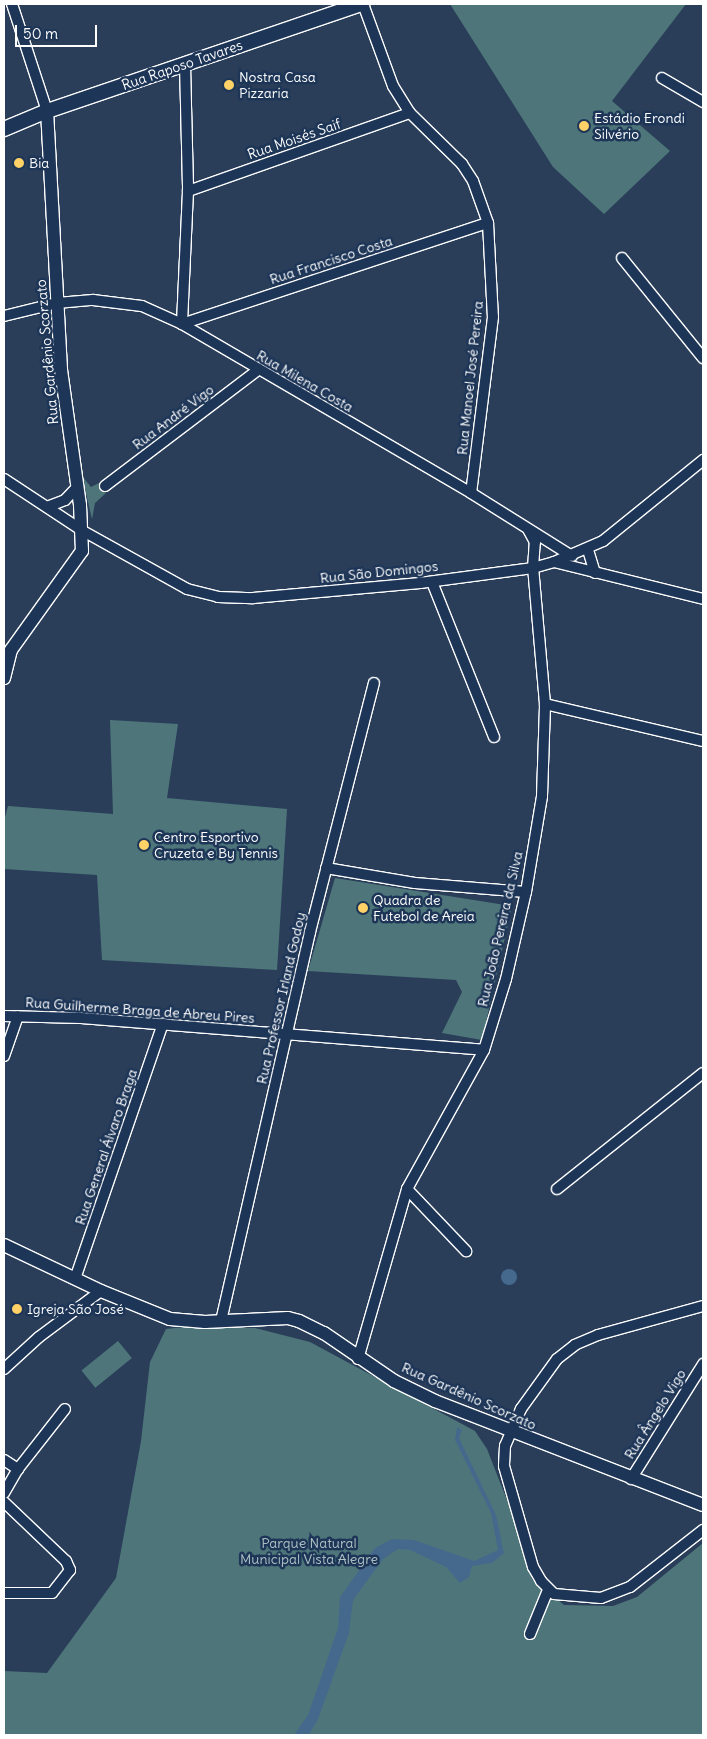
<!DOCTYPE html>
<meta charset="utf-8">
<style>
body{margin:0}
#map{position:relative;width:707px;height:1739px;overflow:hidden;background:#2a3e5a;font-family:Delius,sans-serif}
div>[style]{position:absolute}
.green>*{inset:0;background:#4e767a;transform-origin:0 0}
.water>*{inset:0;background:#45698c}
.round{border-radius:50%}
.roads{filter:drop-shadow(1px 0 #fff) drop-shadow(-1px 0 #fff) drop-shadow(0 1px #fff) drop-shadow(0 -1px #fff)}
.minor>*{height:10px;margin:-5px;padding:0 5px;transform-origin:5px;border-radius:5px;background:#1d3557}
.tertiary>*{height:12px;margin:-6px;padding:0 6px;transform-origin:6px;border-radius:6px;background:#1d3557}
.secondary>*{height:14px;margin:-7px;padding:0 7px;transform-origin:7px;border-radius:7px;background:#1d3557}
.dots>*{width:14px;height:14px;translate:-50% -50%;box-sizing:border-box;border:2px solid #1d3557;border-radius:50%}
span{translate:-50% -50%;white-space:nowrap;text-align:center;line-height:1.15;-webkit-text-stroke:5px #1d3557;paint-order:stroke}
.street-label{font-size:14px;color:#fff}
.poi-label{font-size:14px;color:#fff}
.left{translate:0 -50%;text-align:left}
.park-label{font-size:14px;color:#afc1c3}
.frame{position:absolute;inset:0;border:5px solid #fff;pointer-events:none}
.scale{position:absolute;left:15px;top:25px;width:82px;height:22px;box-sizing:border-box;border:2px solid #fff;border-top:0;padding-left:6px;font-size:15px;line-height:18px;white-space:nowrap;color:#fff;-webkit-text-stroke:4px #1d3557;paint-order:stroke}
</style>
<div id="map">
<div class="green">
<i style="clip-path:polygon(450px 4px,686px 4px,612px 101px,670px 151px,604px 214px,553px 167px)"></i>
<i style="clip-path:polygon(82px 476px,91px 487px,99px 483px,106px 493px,95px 503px,92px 519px)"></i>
<i style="clip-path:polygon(110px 720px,178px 724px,167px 798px,287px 809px,277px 970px,102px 960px,97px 875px,4px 869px,4px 821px,8px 806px,113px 814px)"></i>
<i style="clip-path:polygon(335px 878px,512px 906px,482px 1040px,442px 1033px,462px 992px,456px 980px,308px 971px)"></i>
<i style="clip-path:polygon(192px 1326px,255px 1328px,310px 1342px,475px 1431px,487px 1449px,521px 1536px,532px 1579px,564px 1605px,613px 1606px,637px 1597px,703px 1543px,703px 1735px,4px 1735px,4px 1671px,47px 1673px,116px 1578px,141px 1441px,150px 1362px,166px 1329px)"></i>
<i style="left:118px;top:1341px;width:22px;height:47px;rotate:51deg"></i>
</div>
<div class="water">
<i class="round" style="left:501px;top:1269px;width:16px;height:16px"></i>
<i style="clip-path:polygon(457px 1427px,462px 1430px,459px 1438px,496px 1515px,504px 1553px,492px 1563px,472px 1566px,469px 1577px,460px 1583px,446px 1567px,410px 1550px,398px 1549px,383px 1559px,353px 1600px,349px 1633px,318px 1719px,309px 1735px,294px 1735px,308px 1715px,338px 1628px,340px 1597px,375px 1548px,392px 1539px,414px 1540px,474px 1561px,498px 1550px,491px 1513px,455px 1440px)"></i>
</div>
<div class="roads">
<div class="minor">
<i style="left:12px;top:4px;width:113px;rotate:71.9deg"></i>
<i style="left:363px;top:4px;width:87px;rotate:69.9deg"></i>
<i style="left:393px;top:86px;width:32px;rotate:58deg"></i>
<i style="left:410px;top:113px;width:73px;rotate:44.4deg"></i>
<i style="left:462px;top:164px;width:20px;rotate:57deg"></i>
<i style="left:473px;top:181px;width:45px;rotate:70.3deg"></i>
<i style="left:488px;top:223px;width:94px;rotate:87deg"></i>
<i style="left:493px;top:317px;width:177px;rotate:97.1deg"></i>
<i style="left:185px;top:64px;width:127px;rotate:88.6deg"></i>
<i style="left:188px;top:191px;width:133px;rotate:92.6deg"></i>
<i style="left:182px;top:324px;width:322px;rotate:-18.3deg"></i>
<i style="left:662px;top:78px;width:48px;rotate:30.3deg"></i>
<i style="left:188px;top:191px;width:235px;rotate:-19.4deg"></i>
<i style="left:622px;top:258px;width:129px;rotate:51deg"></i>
<i style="left:4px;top:316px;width:55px;rotate:-13.8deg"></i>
<i style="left:57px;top:303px;width:36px;rotate:-5deg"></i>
<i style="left:93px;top:300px;width:49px;rotate:7deg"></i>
<i style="left:142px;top:306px;width:44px;rotate:24.2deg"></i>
<i style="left:182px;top:324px;width:335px;rotate:30.3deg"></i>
<i style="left:471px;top:493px;width:119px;rotate:32deg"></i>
<i style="left:4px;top:479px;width:95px;rotate:33.4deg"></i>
<i style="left:83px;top:531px;width:119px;rotate:29.1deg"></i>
<i style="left:187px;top:589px;width:32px;rotate:14deg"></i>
<i style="left:218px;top:597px;width:35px;rotate:2deg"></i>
<i style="left:253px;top:598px;width:168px;rotate:-5.1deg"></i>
<i style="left:420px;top:583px;width:114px;rotate:-7.6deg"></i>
<i style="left:533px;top:568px;width:22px;rotate:-16deg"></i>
<i style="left:554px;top:562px;width:53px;rotate:-23.2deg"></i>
<i style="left:603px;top:541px;width:129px;rotate:-39deg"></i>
<i style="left:105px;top:486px;width:192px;rotate:-37.2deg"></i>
<i style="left:47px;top:507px;width:19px;rotate:-21deg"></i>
<i style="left:65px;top:500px;width:18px;rotate:-47deg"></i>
<i style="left:588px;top:550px;width:24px;rotate:73deg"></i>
<i style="left:554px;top:562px;width:154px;rotate:13.9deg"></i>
<i style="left:432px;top:582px;width:167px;rotate:68.2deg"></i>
<i style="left:545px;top:704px;width:162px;rotate:13.2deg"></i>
<i style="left:326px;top:868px;width:90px;rotate:9.6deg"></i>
<i style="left:415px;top:883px;width:111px;rotate:4.6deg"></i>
<i style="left:4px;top:1016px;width:77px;rotate:1.5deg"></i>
<i style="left:81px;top:1018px;width:404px;rotate:4.5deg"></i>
<i style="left:4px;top:1056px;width:42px;rotate:-70.7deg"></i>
<i style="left:407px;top:1189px;width:86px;rotate:46.4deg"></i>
<i style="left:557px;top:1189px;width:186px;rotate:-38.5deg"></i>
<i style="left:75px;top:1279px;width:270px;rotate:-71deg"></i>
<i style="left:703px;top:1306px;width:109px;rotate:164.6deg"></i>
<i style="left:598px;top:1335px;width:25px;rotate:157deg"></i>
<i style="left:575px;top:1345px;width:23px;rotate:142deg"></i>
<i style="left:557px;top:1359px;width:62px;rotate:125.8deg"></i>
<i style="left:521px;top:1409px;width:40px;rotate:113.4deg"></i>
<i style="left:505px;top:1446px;width:20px;rotate:93deg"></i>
<i style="left:504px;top:1466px;width:105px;rotate:74deg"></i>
<i style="left:533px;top:1567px;width:16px;rotate:60deg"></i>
<i style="left:541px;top:1581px;width:18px;rotate:45deg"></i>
<i style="left:554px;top:1594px;width:47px;rotate:4.9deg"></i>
<i style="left:601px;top:1598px;width:31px;rotate:-21deg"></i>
<i style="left:630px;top:1587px;width:93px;rotate:-38deg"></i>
<i style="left:221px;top:1321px;width:399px;rotate:-77.1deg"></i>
<i style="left:310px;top:932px;width:257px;rotate:-75.6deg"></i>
<i style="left:358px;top:1359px;width:177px;rotate:-73.9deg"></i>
<i style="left:407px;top:1189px;width:159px;rotate:-61deg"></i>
<i style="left:484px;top:1050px;width:74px;rotate:-72.8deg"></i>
<i style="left:506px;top:979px;width:89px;rotate:-77.1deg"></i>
<i style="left:526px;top:892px;width:97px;rotate:-80.5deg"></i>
<i style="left:542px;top:796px;width:92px;rotate:-88.1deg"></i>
<i style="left:545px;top:704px;width:137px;rotate:-95deg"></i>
<i style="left:533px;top:568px;width:26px;rotate:-86deg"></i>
<i style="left:535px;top:542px;width:13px;rotate:-119deg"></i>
<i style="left:4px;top:1369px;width:47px;rotate:-42.4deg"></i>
<i style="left:39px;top:1337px;width:77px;rotate:-36.6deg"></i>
<i style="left:4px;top:1460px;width:17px;rotate:33deg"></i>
<i style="left:631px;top:1479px;width:136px;rotate:-57.9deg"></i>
<i style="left:4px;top:1493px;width:28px;rotate:-60deg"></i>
<i style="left:18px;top:1469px;width:76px;rotate:-51.9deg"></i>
<i style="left:4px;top:1502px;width:86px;rotate:43.6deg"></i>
<i style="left:66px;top:1561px;width:10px;rotate:66deg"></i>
<i style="left:70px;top:1570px;width:29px;rotate:128deg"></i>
<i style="left:52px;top:1593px;width:48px;rotate:180deg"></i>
<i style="left:530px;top:1634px;width:48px;rotate:-67.8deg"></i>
</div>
<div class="tertiary">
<i style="left:4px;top:678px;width:29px;rotate:-76deg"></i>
<i style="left:11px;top:650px;width:122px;rotate:-54.4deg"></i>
<i style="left:82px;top:551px;width:46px;rotate:-92.5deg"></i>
<i style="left:80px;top:505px;width:137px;rotate:-98deg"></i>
<i style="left:61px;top:369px;width:258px;rotate:-93.1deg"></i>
<i style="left:4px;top:1245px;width:107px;rotate:25.4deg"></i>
<i style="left:101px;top:1291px;width:74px;rotate:22.1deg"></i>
<i style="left:170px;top:1319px;width:35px;rotate:5deg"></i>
<i style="left:205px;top:1322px;width:83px;rotate:-2.8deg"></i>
<i style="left:288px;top:1318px;width:11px;rotate:15deg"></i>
<i style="left:299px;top:1321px;width:28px;rotate:26deg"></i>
<i style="left:324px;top:1333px;width:85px;rotate:34.4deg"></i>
<i style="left:394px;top:1381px;width:46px;rotate:26deg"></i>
<i style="left:435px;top:1401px;width:287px;rotate:21.2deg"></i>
</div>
<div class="secondary">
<i style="left:4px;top:129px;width:47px;rotate:-22.7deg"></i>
<i style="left:47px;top:111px;width:333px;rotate:-18.8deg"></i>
</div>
</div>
<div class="dots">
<i style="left:229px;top:85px;background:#ffd166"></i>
<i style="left:584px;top:126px;background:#ffd166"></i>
<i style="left:19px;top:163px;background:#ffd166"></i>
<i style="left:144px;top:845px;background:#ffd166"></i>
<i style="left:363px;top:908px;background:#ffd166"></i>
<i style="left:17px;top:1309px;background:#ffd166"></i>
</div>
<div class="street-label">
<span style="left:182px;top:65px;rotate:-19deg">Rua Raposo Tavares</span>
<span style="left:294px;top:139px;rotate:-19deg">Rua Moisés Saif</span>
<span style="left:331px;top:260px;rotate:-18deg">Rua Francisco Costa</span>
<span style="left:47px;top:352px;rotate:-95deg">Rua Gardênio Scorzato</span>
<span style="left:470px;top:378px;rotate:-84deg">Rua Manoel José Pereira</span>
<span style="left:305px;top:381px;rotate:30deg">Rua Milena Costa</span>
<span style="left:173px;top:417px;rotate:-37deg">Rua André Vigo</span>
<span style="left:379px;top:572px;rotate:-6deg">Rua São Domingos</span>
<span style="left:500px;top:929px;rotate:-77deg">Rua João Pereira da Silva</span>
<span style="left:281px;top:998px;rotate:-77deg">Rua Professor Irland Godoy</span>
<span style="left:140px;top:1010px;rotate:4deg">Rua Guilherme Braga de Abreu Pires</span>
<span style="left:106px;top:1147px;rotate:-71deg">Rua General Álvaro Braga</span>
<span style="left:469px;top:1396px;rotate:24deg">Rua Gardênio Scorzato</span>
<span style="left:655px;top:1414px;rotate:-58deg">Rua Ângelo Vigo</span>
</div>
<div class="poi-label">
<span class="left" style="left:239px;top:85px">Nostra Casa<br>Pizzaria</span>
<span class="left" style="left:594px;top:126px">Estádio Erondi<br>Silvério</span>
<span class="left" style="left:29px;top:163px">Bia</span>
<span class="left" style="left:154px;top:845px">Centro Esportivo<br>Cruzeta e By Tennis</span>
<span class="left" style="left:373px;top:908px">Quadra de<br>Futebol de Areia</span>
<span class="left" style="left:27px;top:1309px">Igreja São José</span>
</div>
<div class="park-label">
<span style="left:309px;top:1551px">Parque Natural<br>Municipal Vista Alegre</span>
</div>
<div class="frame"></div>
<div class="scale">50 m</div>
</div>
